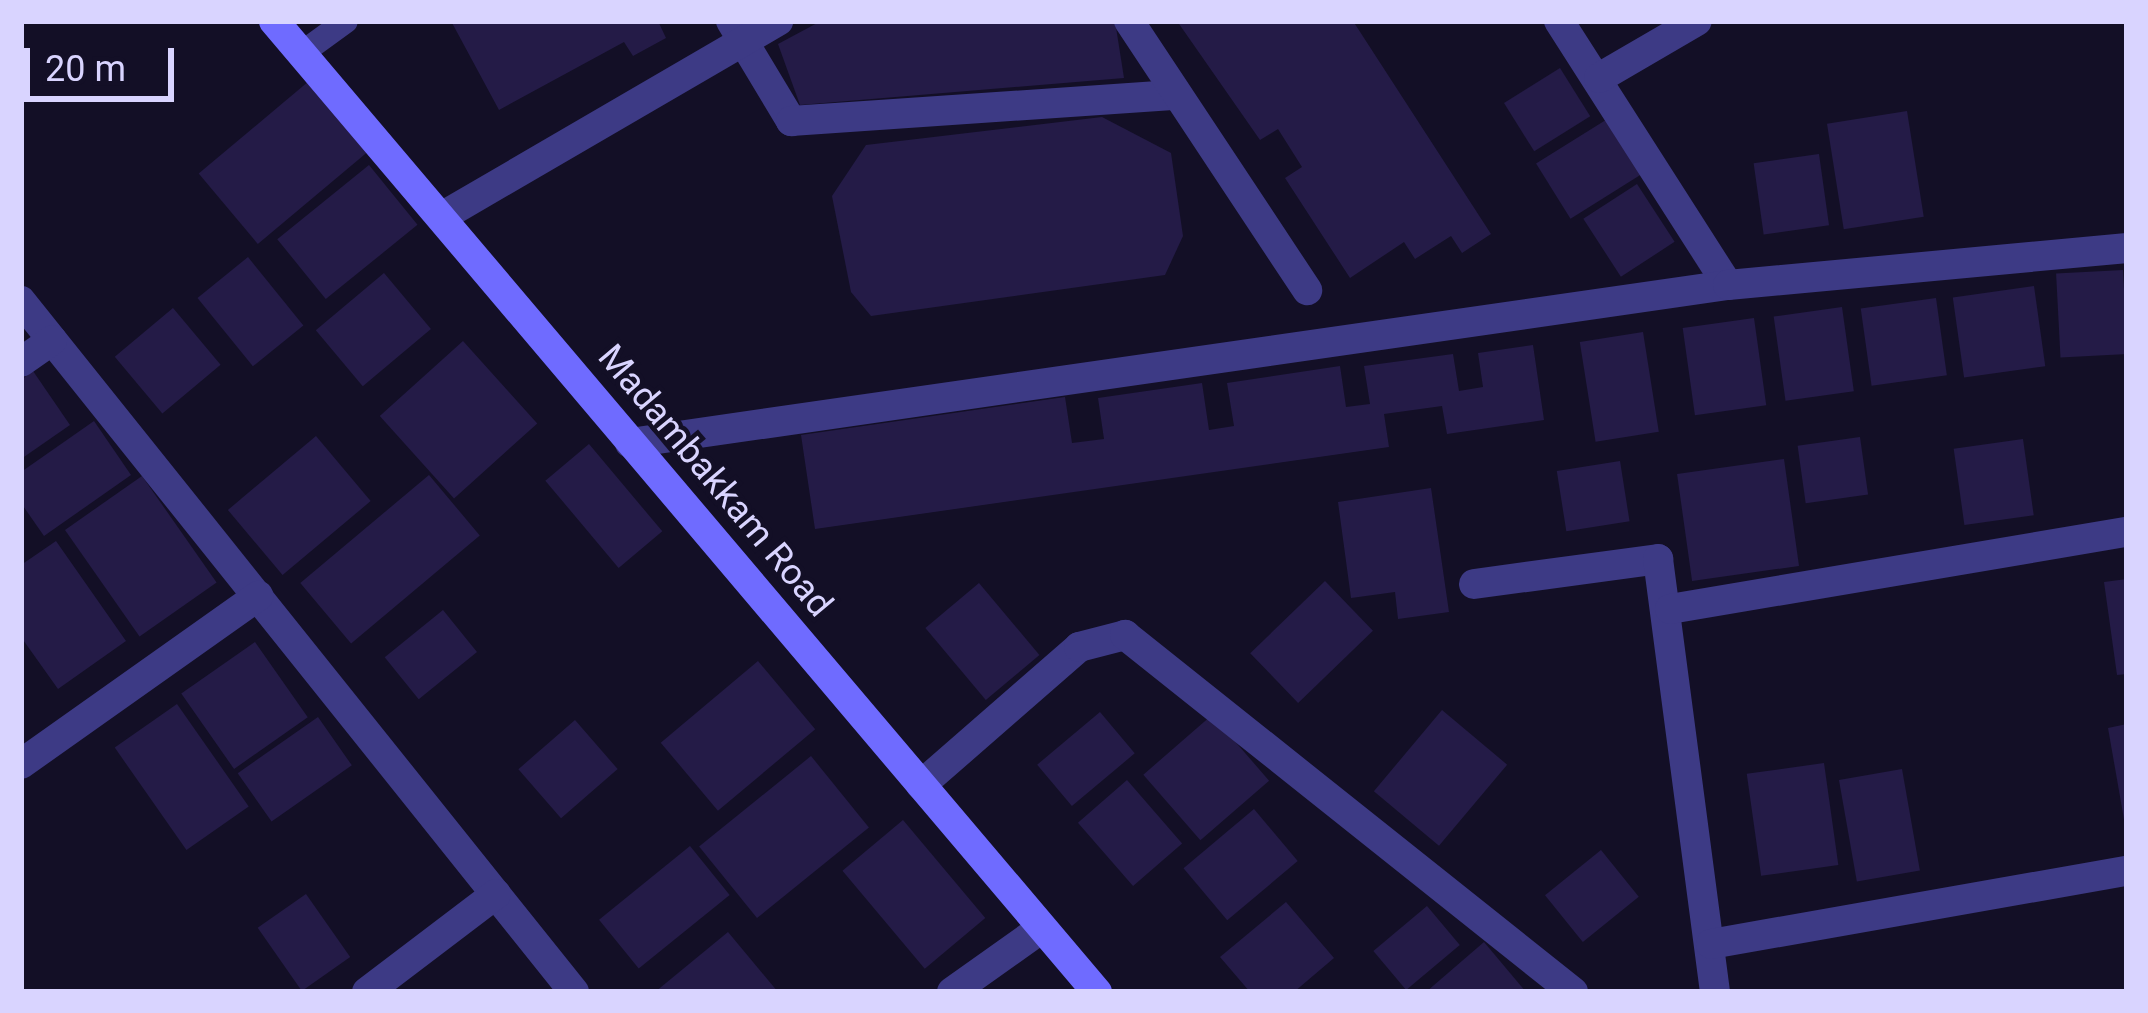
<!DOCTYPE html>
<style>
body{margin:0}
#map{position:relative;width:2148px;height:1013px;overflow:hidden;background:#130f26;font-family:Roboto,sans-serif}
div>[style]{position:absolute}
.building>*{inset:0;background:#241b47;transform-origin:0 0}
.lane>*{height:24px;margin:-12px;padding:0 12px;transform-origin:12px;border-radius:12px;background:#3d3a85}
.street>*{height:30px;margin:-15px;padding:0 15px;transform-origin:15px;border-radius:15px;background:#3d3a85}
.secondary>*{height:30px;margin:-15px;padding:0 15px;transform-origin:15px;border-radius:15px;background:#6f6bff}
span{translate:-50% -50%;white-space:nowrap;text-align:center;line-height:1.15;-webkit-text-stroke:9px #130f26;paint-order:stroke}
.street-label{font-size:36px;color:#d9d4ff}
.frame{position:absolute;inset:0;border:24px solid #d9d4ff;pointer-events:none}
.scale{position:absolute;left:24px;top:48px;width:150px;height:54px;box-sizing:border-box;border:6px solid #d9d4ff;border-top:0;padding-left:15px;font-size:36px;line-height:42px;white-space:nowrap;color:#d9d4ff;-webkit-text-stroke:9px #130f26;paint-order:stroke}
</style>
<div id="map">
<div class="building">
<i style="clip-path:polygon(451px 21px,658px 21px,666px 38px,633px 56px,624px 42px,499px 110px)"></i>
<i style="clip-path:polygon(821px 21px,1115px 21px,1124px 78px,800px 105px,778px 44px)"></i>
<i style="clip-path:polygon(1177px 21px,1353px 21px,1491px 234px,1462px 253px,1451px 236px,1415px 259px,1404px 242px,1350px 278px,1285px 178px,1302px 167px,1278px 129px,1260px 140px)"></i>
<i style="left:1560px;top:68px;width:57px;height:66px;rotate:58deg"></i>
<i style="left:309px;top:81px;width:92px;height:144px;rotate:50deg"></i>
<i style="left:1907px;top:111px;width:107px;height:81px;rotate:81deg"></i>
<i style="clip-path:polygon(1102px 117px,1171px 153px,1183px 236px,1165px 275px,871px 316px,851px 292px,832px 196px,866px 145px)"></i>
<i style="left:1609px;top:118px;width:65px;height:86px;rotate:58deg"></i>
<i style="left:1819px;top:154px;width:72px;height:66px;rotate:82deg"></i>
<i style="left:369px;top:165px;width:77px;height:118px;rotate:51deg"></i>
<i style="left:1637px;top:184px;width:69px;height:64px;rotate:57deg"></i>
<i style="left:248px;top:257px;width:88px;height:65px;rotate:51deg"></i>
<i style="left:2123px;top:270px;width:84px;height:67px;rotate:87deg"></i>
<i style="left:384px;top:273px;width:73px;height:89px;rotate:50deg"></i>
<i style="left:2034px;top:286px;width:81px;height:82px;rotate:82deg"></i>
<i style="left:1936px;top:298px;width:78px;height:76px;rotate:82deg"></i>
<i style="left:1842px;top:307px;width:85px;height:69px;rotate:82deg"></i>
<i style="left:173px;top:308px;width:74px;height:76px;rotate:50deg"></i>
<i style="left:1754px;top:318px;width:88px;height:72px;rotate:82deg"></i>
<i style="left:1643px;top:332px;width:101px;height:64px;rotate:81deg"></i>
<i style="left:463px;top:341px;width:111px;height:112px;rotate:48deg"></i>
<i style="clip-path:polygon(1533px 345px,1544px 420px,1447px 434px,1442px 406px,1384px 414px,1389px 447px,815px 529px,801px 435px,1065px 397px,1072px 443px,1104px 439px,1098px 398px,1202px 383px,1209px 430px,1234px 426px,1227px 383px,1340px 366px,1346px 407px,1370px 404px,1364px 366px,1453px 354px,1459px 391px,1483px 387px,1478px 353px)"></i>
<i style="clip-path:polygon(33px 371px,70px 425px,21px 459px,21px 380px)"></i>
<i style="clip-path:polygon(94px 421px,131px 475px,44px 536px,21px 503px,21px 472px)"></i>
<i style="left:316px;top:436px;width:85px;height:115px;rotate:50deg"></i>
<i style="left:1860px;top:437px;width:58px;height:63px;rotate:82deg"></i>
<i style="left:2023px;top:439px;width:77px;height:70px;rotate:82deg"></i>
<i style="left:589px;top:444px;width:114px;height:57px;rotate:50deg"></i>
<i style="left:1784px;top:459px;width:108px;height:108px;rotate:82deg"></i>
<i style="left:1620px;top:461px;width:61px;height:64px;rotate:81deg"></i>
<i style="left:429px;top:475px;width:79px;height:168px;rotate:50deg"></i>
<i style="left:142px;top:476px;width:130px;height:94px;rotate:55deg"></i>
<i style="clip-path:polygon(1431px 488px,1449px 612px,1398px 619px,1395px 592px,1351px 598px,1338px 502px)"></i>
<i style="clip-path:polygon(56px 541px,126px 641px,58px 689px,21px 637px,21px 565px)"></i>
<i style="clip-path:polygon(2127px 579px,2127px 674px,2117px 675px,2104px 582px)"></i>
<i style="left:1325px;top:581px;width:69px;height:104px;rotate:46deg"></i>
<i style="left:979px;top:583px;width:94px;height:70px;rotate:50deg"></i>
<i style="left:443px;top:610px;width:54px;height:75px;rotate:51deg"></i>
<i style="left:255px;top:642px;width:92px;height:90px;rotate:55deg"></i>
<i style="left:758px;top:661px;width:89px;height:127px;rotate:50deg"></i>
<i style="left:177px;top:704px;width:125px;height:76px;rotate:55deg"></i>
<i style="left:1442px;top:710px;width:85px;height:106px;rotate:40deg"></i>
<i style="left:1100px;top:712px;width:54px;height:82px;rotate:50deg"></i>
<i style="left:1212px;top:715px;width:87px;height:91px;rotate:49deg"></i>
<i style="left:318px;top:717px;width:59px;height:98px;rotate:55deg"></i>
<i style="left:575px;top:720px;width:65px;height:75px;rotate:49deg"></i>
<i style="clip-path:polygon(2127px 724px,2127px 824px,2125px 825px,2108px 728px)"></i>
<i style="left:811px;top:756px;width:92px;height:144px;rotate:51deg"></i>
<i style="left:1824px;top:763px;width:103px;height:78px;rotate:82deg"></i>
<i style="left:1902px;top:769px;width:103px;height:64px;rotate:80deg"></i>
<i style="left:1127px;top:780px;width:84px;height:65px;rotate:49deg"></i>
<i style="left:1254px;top:809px;width:68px;height:92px;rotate:50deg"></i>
<i style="left:903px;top:820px;width:128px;height:79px;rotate:50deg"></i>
<i style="left:690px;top:846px;width:63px;height:117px;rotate:51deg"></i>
<i style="left:1601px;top:850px;width:60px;height:72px;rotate:51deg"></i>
<i style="left:306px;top:894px;width:77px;height:59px;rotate:55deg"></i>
<i style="clip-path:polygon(1286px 902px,1334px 958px,1294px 992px,1250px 992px,1220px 957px)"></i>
<i style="left:1427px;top:906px;width:51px;height:70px;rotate:50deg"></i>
<i style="clip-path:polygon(728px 932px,778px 992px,655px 992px)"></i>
<i style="clip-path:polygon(1484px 942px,1526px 992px,1426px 992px)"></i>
</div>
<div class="lane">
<i style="left:302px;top:53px;width:54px;rotate:-36deg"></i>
</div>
<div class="street">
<i style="left:731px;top:21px;width:117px;rotate:59deg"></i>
<i style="left:791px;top:121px;width:386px;rotate:-3.9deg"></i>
<i style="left:1129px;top:21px;width:323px;rotate:56.5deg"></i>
<i style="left:1559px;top:21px;width:313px;rotate:57.4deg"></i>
<i style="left:1599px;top:78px;width:113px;rotate:-30.2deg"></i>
<i style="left:443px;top:216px;width:388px;rotate:-30.2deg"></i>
<i style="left:21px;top:301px;width:885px;rotate:51.33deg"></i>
<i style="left:21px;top:362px;width:38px;rotate:-35deg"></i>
<i style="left:630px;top:443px;width:1109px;rotate:-8.19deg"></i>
<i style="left:1728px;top:285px;width:401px;rotate:-5.3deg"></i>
<i style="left:1474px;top:584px;width:186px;rotate:-7.7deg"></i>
<i style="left:1658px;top:559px;width:437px;rotate:82.5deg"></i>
<i style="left:1670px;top:609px;width:463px;rotate:-9.6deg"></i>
<i style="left:21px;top:764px;width:291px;rotate:-35.3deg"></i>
<i style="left:921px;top:785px;width:210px;rotate:-41.1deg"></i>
<i style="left:1079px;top:647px;width:48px;rotate:-14.6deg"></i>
<i style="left:1125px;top:635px;width:573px;rotate:38.55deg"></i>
<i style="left:1711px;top:944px;width:422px;rotate:-10deg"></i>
<i style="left:367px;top:992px;width:162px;rotate:-37.2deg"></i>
<i style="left:952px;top:992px;width:110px;rotate:-35.4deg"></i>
</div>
<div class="secondary">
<i style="left:274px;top:21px;width:1273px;rotate:49.72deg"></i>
</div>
<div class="street-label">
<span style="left:715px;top:481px;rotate:50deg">Madambakkam Road</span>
</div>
<div class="frame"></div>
<div class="scale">20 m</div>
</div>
